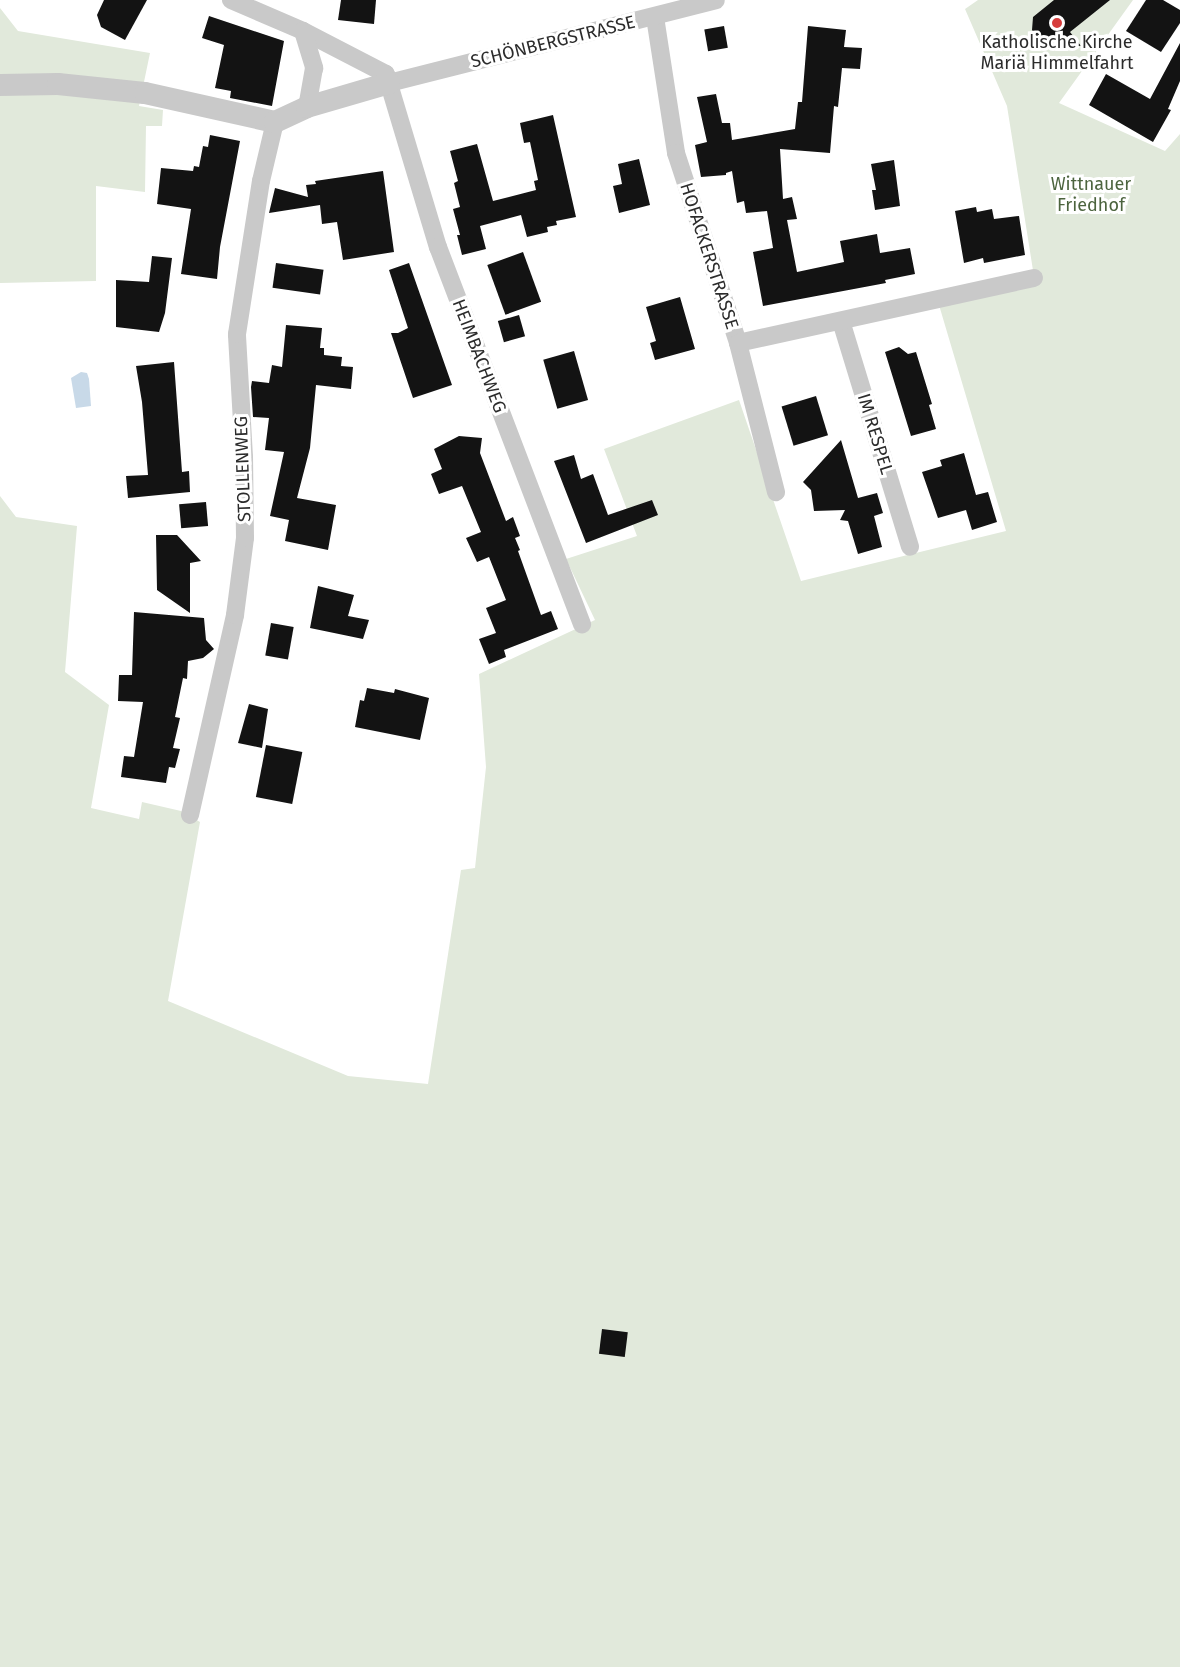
<!DOCTYPE html>
<meta charset="utf-8">
<style>
body{margin:0}
#map{position:relative;width:1180px;height:1667px;overflow:hidden;background:#fff;font-family:"Fira Sans",sans-serif}
div>[style]{position:absolute}
.green>*{inset:0;background:#e1e9db}
.water>*{inset:0;background:#c8d9e8}
.building>*{inset:0;background:#131313;transform-origin:0 0}
.minor>*{height:18px;margin:-9px;padding:0 9px;transform-origin:9px;border-radius:9px;background:#c9c9c9}
.tertiary>*{height:22px;margin:-11px;padding:0 11px;transform-origin:11px;border-radius:11px;background:#c9c9c9}
.dots>*{width:16px;height:16px;translate:-50% -50%;box-sizing:border-box;border:3px solid #fff;border-radius:50%}
span{translate:-50% -50%;white-space:nowrap;text-align:center;line-height:1.15;-webkit-text-stroke:6px #fff;paint-order:stroke}
.street-label{font-size:18px;color:#2c2c2c}
.poi-label{font-size:18px;color:#2c2c2c}
.park-label{font-size:18px;color:#4c643e}
</style>
<div id="map">
<div class="green">
<i style="clip-path:polygon(978px 0,1133px 0,1059px 103px,1165px 151px,1180px 134px,1180px 1667px,0 1667px,0 496px,16px 517px,77px 526px,65px 672px,109px 705px,91px 808px,139px 819px,142px 802px,181px 811px,200px 822px,168px 1001px,348px 1076px,428px 1084px,461px 870px,475px 868px,486px 767px,479px 674px,595px 620px,566px 559px,637px 536px,604px 449px,739px 400px,801px 581px,1006px 531px,939px 305px,1035px 283px,1007px 106px,965px 9px)"></i>
<i style="clip-path:polygon(0 8px,18px 31px,150px 53px,139px 106px,163px 110px,162px 126px,146px 126px,145px 192px,96px 186px,96px 281px,0 283px)"></i>
</div>
<div class="water">
<i style="clip-path:polygon(81px 372px,87px 373px,89px 379px,91px 406px,76px 408px,71px 378px)"></i>
</div>
<div class="building">
<i style="clip-path:polygon(104px 0,147px 0,125px 40px,101px 27px,97px 15px)"></i>
<i style="clip-path:polygon(341px 0,376px 0,374px 24px,338px 20px)"></i>
<i style="clip-path:polygon(1054px 0,1110px 0,1070px 32px,1081px 46px,1042px 43px,1032px 30px,1033px 17px)"></i>
<i style="clip-path:polygon(1146px 0,1163px 0,1180px 10px,1180px 23px,1161px 52px,1126px 31px)"></i>
<i style="clip-path:polygon(209px 16px,284px 41px,272px 106px,230px 98px,231px 91px,215px 88px,224px 45px,202px 38px)"></i>
<i style="left:724px;top:26px;width:22px;height:20px;rotate:80deg"></i>
<i style="clip-path:polygon(808px 26px,846px 30px,844px 47px,862px 48px,860px 69px,842px 68px,838px 107px,834px 106px,830px 153px,780px 149px,783px 199px,792px 197px,797px 219px,787px 220px,797px 272px,844px 262px,840px 241px,877px 234px,880px 253px,910px 248px,915px 274px,885px 280px,886px 283px,763px 306px,753px 252px,773px 248px,767px 211px,746px 213px,744px 201px,737px 203px,732px 171px,726px 173px,726px 175px,701px 177px,695px 145px,707px 142px,697px 97px,716px 94px,722px 123px,730px 123px,732px 140px,795px 129px,798px 102px,802px 102px)"></i>
<i style="clip-path:polygon(1180px 43px,1180px 81px,1168px 109px,1171px 110px,1153px 142px,1089px 105px,1106px 74px,1150px 99px)"></i>
<i style="clip-path:polygon(553px 115px,576px 217px,556px 221px,557px 225px,547px 227px,548px 232px,527px 237px,521px 215px,480px 226px,486px 249px,462px 255px,457px 235px,460px 235px,453px 209px,460px 207px,454px 183px,458px 181px,450px 151px,477px 144px,493px 201px,536px 190px,534px 181px,538px 180px,530px 142px,524px 143px,520px 123px)"></i>
<i style="clip-path:polygon(210px 135px,240px 141px,220px 247px,217px 279px,181px 274px,191px 209px,157px 204px,161px 168px,193px 171px,194px 166px,199px 167px,203px 146px,208px 147px)"></i>
<i style="clip-path:polygon(639px 159px,650px 205px,619px 213px,613px 186px,622px 184px,618px 164px)"></i>
<i style="clip-path:polygon(894px 160px,900px 206px,875px 210px,872px 190px,876px 190px,871px 164px)"></i>
<i style="clip-path:polygon(383px 171px,394px 252px,343px 260px,337px 222px,322px 224px,320px 205px,269px 213px,275px 188px,308px 197px,306px 185px,316px 184px,315px 181px)"></i>
<i style="clip-path:polygon(976px 207px,977px 212px,992px 209px,994px 219px,1019px 216px,1025px 255px,984px 263px,983px 258px,964px 263px,955px 211px)"></i>
<i style="left:523px;top:252px;width:53px;height:38px;rotate:70deg"></i>
<i style="clip-path:polygon(152px 256px,172px 258px,165px 313px,159px 332px,116px 327px,116px 280px,149px 282px)"></i>
<i style="left:276px;top:263px;width:48px;height:25px;rotate:8deg"></i>
<i style="clip-path:polygon(409px 263px,452px 385px,413px 398px,391px 333px,398px 333px,408px 328px,389px 270px)"></i>
<i style="clip-path:polygon(680px 297px,695px 349px,655px 360px,650px 343px,656px 341px,646px 307px)"></i>
<i style="left:519px;top:315px;width:22px;height:22px;rotate:74deg"></i>
<i style="clip-path:polygon(286px 325px,322px 328px,320px 348px,324px 348px,324px 355px,342px 357px,341px 366px,353px 367px,351px 389px,316px 385px,310px 448px,297px 498px,336px 505px,328px 550px,285px 541px,289px 520px,270px 516px,284px 452px,265px 450px,269px 418px,253px 417px,251px 387px,252px 381px,269px 383px,272px 365px,282px 367px)"></i>
<i style="clip-path:polygon(899px 347px,908px 354px,916px 352px,932px 404px,929px 405px,936px 429px,911px 436px,885px 352px)"></i>
<i style="left:574px;top:351px;width:51px;height:32px;rotate:74deg"></i>
<i style="clip-path:polygon(174px 362px,182px 472px,189px 471px,190px 492px,128px 498px,126px 476px,148px 475px,142px 402px,136px 366px)"></i>
<i style="left:816px;top:396px;width:41px;height:36px;rotate:73deg"></i>
<i style="clip-path:polygon(459px 436px,482px 438px,480px 453px,506px 521px,513px 517px,520px 536px,515px 538px,520px 550px,518px 551px,541px 615px,551px 611px,558px 629px,504px 650px,506px 657px,489px 664px,479px 639px,496px 633px,486px 608px,506px 600px,489px 557px,477px 562px,466px 538px,481px 532px,462px 486px,439px 494px,431px 474px,442px 469px,434px 449px)"></i>
<i style="clip-path:polygon(841px 440px,858px 498px,877px 493px,883px 513px,874px 516px,882px 547px,858px 554px,848px 521px,840px 520px,845px 510px,814px 511px,811px 490px,803px 482px)"></i>
<i style="clip-path:polygon(964px 453px,976px 495px,988px 492px,997px 522px,972px 530px,966px 510px,938px 518px,922px 472px,942px 466px,940px 460px)"></i>
<i style="clip-path:polygon(574px 455px,581px 479px,593px 474px,608px 515px,652px 500px,658px 515px,586px 543px,554px 461px)"></i>
<i style="left:206px;top:502px;width:24px;height:27px;rotate:85deg"></i>
<i style="clip-path:polygon(156px 535px,177px 535px,201px 561px,190px 563px,190px 613px,157px 590px)"></i>
<i style="clip-path:polygon(318px 586px,354px 595px,348px 616px,369px 620px,363px 639px,310px 628px)"></i>
<i style="clip-path:polygon(134px 612px,204px 618px,206px 640px,214px 649px,203px 658px,188px 661px,187px 679px,183px 678px,175px 717px,180px 718px,173px 748px,180px 749px,175px 768px,169px 767px,166px 783px,121px 777px,124px 756px,134px 757px,143px 702px,118px 701px,119px 675px,132px 675px)"></i>
<i style="left:271px;top:623px;width:23px;height:33px;rotate:10deg"></i>
<i style="clip-path:polygon(367px 688px,394px 693px,395px 689px,429px 698px,420px 740px,355px 727px,360px 700px,364px 701px)"></i>
<i style="clip-path:polygon(249px 704px,268px 709px,262px 748px,238px 743px)"></i>
<i style="left:266px;top:745px;width:37px;height:53px;rotate:11deg"></i>
<i style="left:602px;top:1329px;width:26px;height:25px;rotate:7deg"></i>
</div>
<div class="minor">
<i style="left:231px;top:0;width:78px;rotate:23.3deg"></i>
<i style="left:303px;top:31px;width:93px;rotate:27.4deg"></i>
<i style="left:386px;top:74px;width:181px;rotate:73.3deg"></i>
<i style="left:438px;top:247px;width:404px;rotate:69.1deg"></i>
<i style="left:655px;top:17px;width:138px;rotate:81.2deg"></i>
<i style="left:676px;top:153px;width:200px;rotate:71.9deg"></i>
<i style="left:738px;top:343px;width:154px;rotate:75.7deg"></i>
<i style="left:303px;top:31px;width:39px;rotate:73deg"></i>
<i style="left:314px;top:68px;width:40px;rotate:100deg"></i>
<i style="left:389px;top:83px;width:337px;rotate:-14.2deg"></i>
<i style="left:841px;top:321px;width:236px;rotate:73deg"></i>
<i style="left:738px;top:343px;width:303px;rotate:-12.4deg"></i>
<i style="left:190px;top:815px;width:205px;rotate:-77.3deg"></i>
<i style="left:235px;top:615px;width:78px;rotate:-82.6deg"></i>
<i style="left:245px;top:538px;width:81px;rotate:-90.7deg"></i>
<i style="left:244px;top:457px;width:123px;rotate:-93.3deg"></i>
<i style="left:237px;top:334px;width:155px;rotate:-81.1deg"></i>
<i style="left:261px;top:181px;width:61px;rotate:-76.7deg"></i>
</div>
<div class="tertiary">
<i style="left:0;top:85px;width:58px;rotate:-1deg"></i>
<i style="left:58px;top:84px;width:87px;rotate:5.9deg"></i>
<i style="left:145px;top:93px;width:133px;rotate:12.6deg"></i>
<i style="left:275px;top:122px;width:35px;rotate:-25deg"></i>
<i style="left:307px;top:107px;width:85px;rotate:-16.3deg"></i>
</div>
<div class="dots">
<i style="left:1057px;top:23px;background:#d63d3c"></i>
</div>
<div class="street-label">
<span style="left:553px;top:42px;rotate:-14deg">SCHÖNBERGSTRASSE</span>
<span style="left:709px;top:256px;rotate:72deg">HOFACKERSTRASSE</span>
<span style="left:479px;top:356px;rotate:69deg">HEIMBACHWEG</span>
<span style="left:875px;top:434px;rotate:73deg">IM RESPEL</span>
<span style="left:243px;top:469px;rotate:-92deg">STOLLENWEG</span>
</div>
<div class="poi-label">
<span style="left:1057px;top:53px">Katholische Kirche<br>Mariä Himmelfahrt</span>
</div>
<div class="park-label">
<span style="left:1091px;top:195px">Wittnauer<br>Friedhof</span>
</div>
</div>
